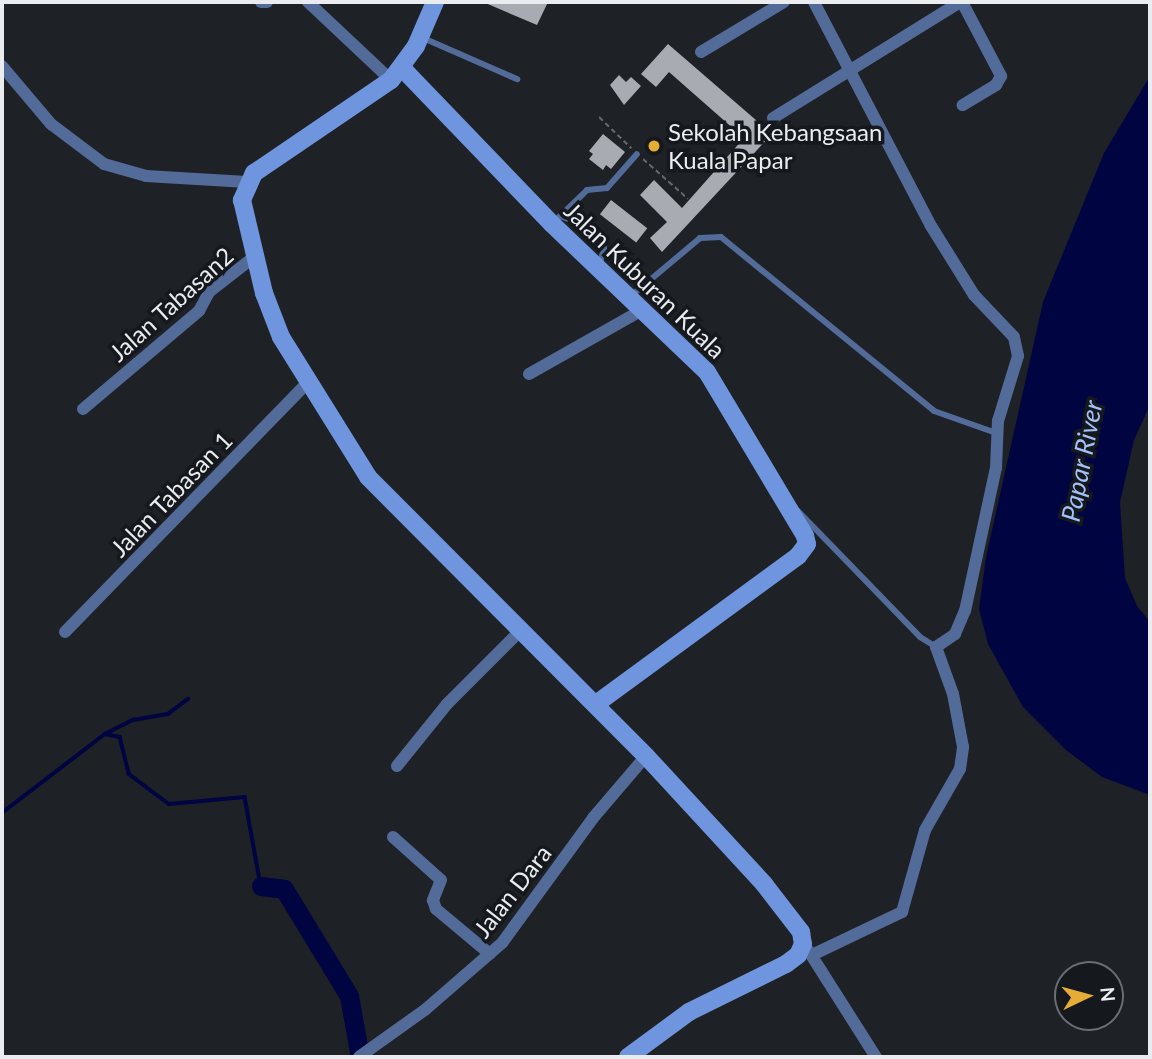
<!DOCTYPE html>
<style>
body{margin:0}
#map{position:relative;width:1152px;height:1059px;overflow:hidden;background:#1e2126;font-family:Lato,sans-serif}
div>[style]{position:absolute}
.water>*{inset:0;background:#000441}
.stream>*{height:3.5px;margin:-1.75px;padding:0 1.75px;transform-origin:1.75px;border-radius:1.75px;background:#000441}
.river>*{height:19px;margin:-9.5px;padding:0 9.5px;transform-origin:9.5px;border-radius:9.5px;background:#000441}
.building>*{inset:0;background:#a8abb2;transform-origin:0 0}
.path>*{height:2px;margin-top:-1px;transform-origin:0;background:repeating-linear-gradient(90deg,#65676c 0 5px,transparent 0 8.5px)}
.lane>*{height:6px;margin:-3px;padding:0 3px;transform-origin:3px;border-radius:3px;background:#536b98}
.street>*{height:12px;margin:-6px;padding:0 6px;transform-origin:6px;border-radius:6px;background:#536b98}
.secondary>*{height:18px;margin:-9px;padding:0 9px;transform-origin:9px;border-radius:9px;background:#6e95de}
.dots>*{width:19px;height:19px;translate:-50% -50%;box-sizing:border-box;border:4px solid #15181d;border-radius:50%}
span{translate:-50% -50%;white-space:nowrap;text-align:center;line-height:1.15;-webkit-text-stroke:7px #15181d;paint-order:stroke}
.poi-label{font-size:24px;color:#eaecef}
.left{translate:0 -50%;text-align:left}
.street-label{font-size:24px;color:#eaecef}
.water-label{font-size:26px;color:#a3c1f8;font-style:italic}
.frame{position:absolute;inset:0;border:4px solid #eaecef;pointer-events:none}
.north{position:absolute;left:1054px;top:961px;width:70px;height:70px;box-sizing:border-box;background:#15181d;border:2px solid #6a6d71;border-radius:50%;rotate:85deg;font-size:19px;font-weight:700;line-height:28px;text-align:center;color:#eaecef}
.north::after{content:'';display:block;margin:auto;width:24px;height:32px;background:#e5ad35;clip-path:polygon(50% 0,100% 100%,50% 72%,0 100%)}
</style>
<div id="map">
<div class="water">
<i style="clip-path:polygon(1150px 76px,1150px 405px,1134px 440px,1120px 502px,1125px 578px,1137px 606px,1150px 622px,1150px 795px,1102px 777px,1066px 750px,1023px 707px,988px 644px,979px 609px,986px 557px,1043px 302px,1104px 153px)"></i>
</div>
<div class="stream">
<i style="left:105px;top:734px;width:15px;rotate:11deg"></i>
<i style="left:120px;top:737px;width:38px;rotate:76deg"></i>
<i style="left:129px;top:774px;width:50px;rotate:36.9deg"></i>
<i style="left:169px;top:804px;width:76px;rotate:-5.3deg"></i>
<i style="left:245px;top:797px;width:90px;rotate:79.8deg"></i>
<i style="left:2px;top:813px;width:130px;rotate:-37.5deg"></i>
<i style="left:105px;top:734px;width:31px;rotate:-27deg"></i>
<i style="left:133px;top:720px;width:36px;rotate:-10deg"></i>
<i style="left:168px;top:714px;width:25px;rotate:-37deg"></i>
</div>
<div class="river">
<i style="left:261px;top:886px;width:23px;rotate:7deg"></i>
<i style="left:284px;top:889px;width:125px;rotate:58.7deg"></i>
<i style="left:349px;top:996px;width:62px;rotate:79.8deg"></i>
</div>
<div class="building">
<i style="clip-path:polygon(483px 2px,548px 2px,537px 25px)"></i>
<i style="clip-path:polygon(668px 44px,772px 134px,662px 252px,650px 238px,667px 222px,640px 195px,654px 180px,682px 208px,744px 138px,669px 72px,656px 87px,641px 74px)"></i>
<i style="clip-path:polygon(619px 75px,626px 82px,631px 77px,641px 86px,624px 105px,610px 85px)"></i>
<i style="clip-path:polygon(603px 134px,625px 152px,611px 169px,606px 165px,603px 170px,589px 159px,593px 154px,589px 151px)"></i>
<i style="left:611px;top:200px;width:46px;height:18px;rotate:38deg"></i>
</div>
<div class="path">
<i style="left:599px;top:117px;width:45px;rotate:44.1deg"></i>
<i style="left:643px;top:159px;width:60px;rotate:41.6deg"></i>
</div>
<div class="lane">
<i style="left:423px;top:38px;width:103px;rotate:23.6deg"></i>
<i style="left:560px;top:216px;width:15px;rotate:20deg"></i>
<i style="left:574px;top:221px;width:40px;rotate:42deg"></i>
<i style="left:604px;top:248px;width:20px;rotate:105deg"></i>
<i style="left:553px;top:223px;width:47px;rotate:-44.1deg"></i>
<i style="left:587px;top:190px;width:20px;rotate:-6deg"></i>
<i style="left:607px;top:188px;width:45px;rotate:-48.6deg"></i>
<i style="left:631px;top:296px;width:90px;rotate:-40deg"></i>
<i style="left:700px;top:238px;width:21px;rotate:-3deg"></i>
<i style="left:721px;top:237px;width:275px;rotate:39.2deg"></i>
<i style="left:934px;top:411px;width:66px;rotate:19.5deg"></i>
<i style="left:798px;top:511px;width:175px;rotate:45.9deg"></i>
<i style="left:920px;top:637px;width:19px;rotate:32deg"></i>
</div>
<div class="street">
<i style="left:261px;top:2px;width:6px"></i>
<i style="left:308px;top:2px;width:114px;rotate:43.2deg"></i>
<i style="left:962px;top:2px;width:84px;rotate:62.2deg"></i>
<i style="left:1001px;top:76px;width:10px;rotate:119deg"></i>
<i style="left:996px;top:85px;width:39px;rotate:149deg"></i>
<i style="left:701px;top:52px;width:97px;rotate:-31.1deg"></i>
<i style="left:2px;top:66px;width:76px;rotate:49.8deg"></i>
<i style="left:51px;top:124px;width:66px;rotate:37deg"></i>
<i style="left:104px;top:164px;width:44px;rotate:15.9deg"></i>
<i style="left:146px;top:176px;width:101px;rotate:3.4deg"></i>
<i style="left:773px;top:118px;width:220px;rotate:-31.8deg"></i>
<i style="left:529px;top:374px;width:130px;rotate:-29.5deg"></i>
<i style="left:83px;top:409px;width:152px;rotate:-40.2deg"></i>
<i style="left:199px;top:311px;width:21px;rotate:-62deg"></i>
<i style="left:209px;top:292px;width:57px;rotate:-37.9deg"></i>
<i style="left:65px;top:632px;width:346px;rotate:-45.8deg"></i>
<i style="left:397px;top:766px;width:80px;rotate:-51.1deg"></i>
<i style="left:447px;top:704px;width:105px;rotate:-45deg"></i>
<i style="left:393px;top:837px;width:64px;rotate:41.9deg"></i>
<i style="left:441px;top:880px;width:22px;rotate:112deg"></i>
<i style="left:433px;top:900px;width:9px;rotate:72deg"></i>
<i style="left:436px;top:909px;width:70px;rotate:39.8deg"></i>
<i style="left:808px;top:950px;width:127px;rotate:57.6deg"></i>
<i style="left:812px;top:955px;width:100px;rotate:-25.5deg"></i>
<i style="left:902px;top:912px;width:85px;rotate:-74.3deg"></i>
<i style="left:925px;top:830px;width:70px;rotate:-60.2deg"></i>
<i style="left:960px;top:769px;width:22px;rotate:-82deg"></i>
<i style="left:963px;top:747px;width:54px;rotate:-100.7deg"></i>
<i style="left:953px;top:694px;width:50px;rotate:-109.9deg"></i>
<i style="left:936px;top:647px;width:23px;rotate:-34deg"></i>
<i style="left:955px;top:634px;width:25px;rotate:-67deg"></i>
<i style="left:965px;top:611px;width:146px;rotate:-77.8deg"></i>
<i style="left:996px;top:468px;width:47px;rotate:-87.6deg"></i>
<i style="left:998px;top:421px;width:68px;rotate:-72.9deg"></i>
<i style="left:1018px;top:356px;width:19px;rotate:-102deg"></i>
<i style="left:1014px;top:337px;width:58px;rotate:-133.6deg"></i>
<i style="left:974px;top:295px;width:81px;rotate:-121.9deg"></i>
<i style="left:931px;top:226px;width:253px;rotate:-117.6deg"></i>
<i style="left:359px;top:1057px;width:82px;rotate:-35.6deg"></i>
<i style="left:426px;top:1009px;width:101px;rotate:-41deg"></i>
<i style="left:502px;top:943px;width:155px;rotate:-53.9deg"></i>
<i style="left:593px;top:818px;width:82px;rotate:-49.5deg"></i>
</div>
<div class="secondary">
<i style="left:435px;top:2px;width:48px;rotate:113.4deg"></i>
<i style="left:416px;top:46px;width:42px;rotate:126.3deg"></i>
<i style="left:391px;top:80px;width:166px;rotate:145.8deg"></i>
<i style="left:254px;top:173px;width:30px;rotate:114deg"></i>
<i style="left:242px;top:200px;width:96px;rotate:76.7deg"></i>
<i style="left:264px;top:293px;width:47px;rotate:68.9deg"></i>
<i style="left:281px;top:337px;width:165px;rotate:58.1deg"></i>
<i style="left:368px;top:477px;width:394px;rotate:45.1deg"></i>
<i style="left:646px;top:756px;width:174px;rotate:47.3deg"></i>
<i style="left:764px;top:884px;width:61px;rotate:52.4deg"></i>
<i style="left:801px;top:932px;width:12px;rotate:81deg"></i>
<i style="left:803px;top:944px;width:12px;rotate:114deg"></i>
<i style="left:798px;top:955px;width:15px;rotate:143deg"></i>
<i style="left:786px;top:964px;width:108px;rotate:153.7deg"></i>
<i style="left:689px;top:1012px;width:76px;rotate:143.6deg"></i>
<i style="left:402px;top:68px;width:216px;rotate:46.1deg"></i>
<i style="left:552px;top:224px;width:214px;rotate:43.7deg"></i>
<i style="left:707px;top:372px;width:191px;rotate:59.1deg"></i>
<i style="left:805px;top:536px;width:8px;rotate:76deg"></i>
<i style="left:807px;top:544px;width:15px;rotate:127deg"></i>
<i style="left:798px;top:556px;width:250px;rotate:143.8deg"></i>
</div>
<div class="dots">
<i style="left:654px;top:146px;background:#e5ad35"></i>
</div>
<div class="poi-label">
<span class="left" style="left:668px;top:146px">Sekolah Kebangsaan<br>Kuala Papar</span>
</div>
<div class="street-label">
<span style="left:645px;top:280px;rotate:44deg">Jalan Kuburan Kuala</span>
<span style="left:171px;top:304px;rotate:-42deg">Jalan Tabasan2</span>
<span style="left:171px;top:494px;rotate:-46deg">Jalan Tabasan 1</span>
<span style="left:512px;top:891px;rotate:-52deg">Jalan Dara</span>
</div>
<div class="water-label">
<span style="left:1082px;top:461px;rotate:-79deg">Papar River</span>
</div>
<div class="frame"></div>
<div class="north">N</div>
</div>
